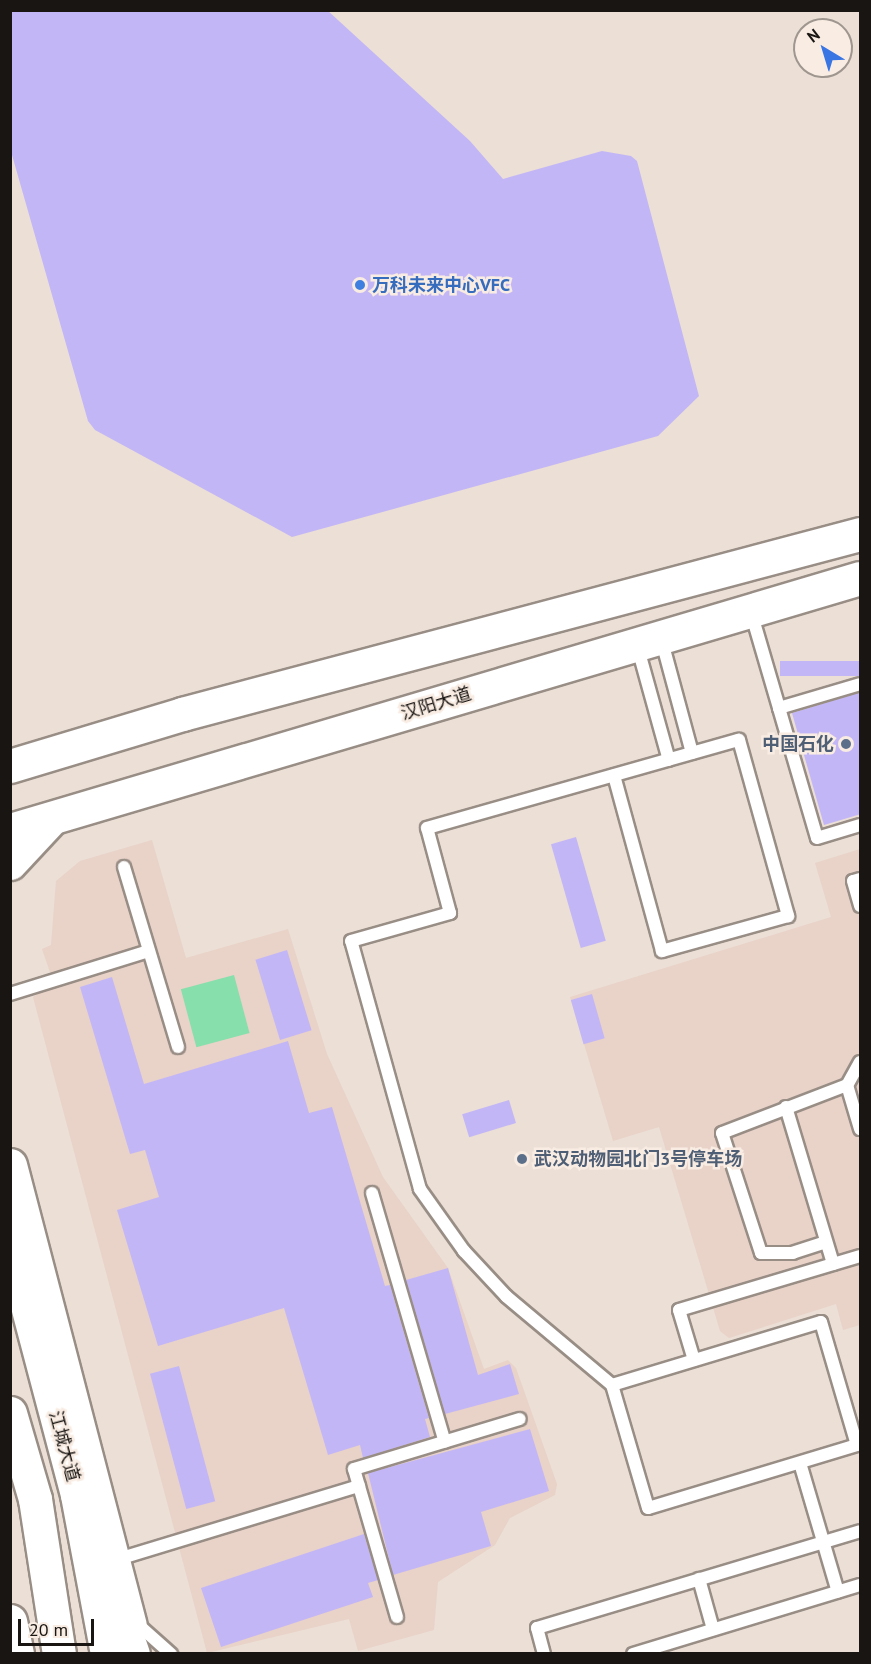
<!DOCTYPE html>
<meta charset="utf-8">
<style>
body{margin:0}
#map{position:relative;width:871px;height:1664px;overflow:hidden;background:#ebdfd6;font-family:"PT Sans","Noto Sans SC",sans-serif}
div>[style]{position:absolute}
.industrial>*{inset:0;background:#e9d2c8}
.green>*{inset:0;background:#87dfac;transform-origin:0 0}
.building>*{inset:0;background:#c3b6f6;transform-origin:0 0}
.roads{filter:drop-shadow(2px 0 #998e86) drop-shadow(-2px 0 #998e86) drop-shadow(0 2px #998e86) drop-shadow(0 -2px #998e86)}
.service>*{height:12px;margin:-6px;padding:0 6px;transform-origin:6px;border-radius:6px;background:#fff}
.primary>*{height:33px;margin:-16.5px;padding:0 16.5px;transform-origin:16.5px;border-radius:16.5px;background:#fff}
.trunk>*{height:33px;margin:-16.5px;padding:0 16.5px;transform-origin:16.5px;border-radius:16.5px;background:#fff}
.dots>*{width:16px;height:16px;translate:-50% -50%;box-sizing:border-box;border:3px solid #f8ece3;border-radius:50%}
span{translate:-50% -50%;white-space:nowrap;text-align:center;line-height:1.15;-webkit-text-stroke:5px #f8ece3;paint-order:stroke}
.shop-label{font-size:18px;color:#366cbe;font-weight:700}
.left{translate:0 -50%;text-align:left}
.street-label{font-size:18px;color:#191512}
.service-label{font-size:18px;color:#4e5e75;font-weight:700}
.right{translate:-100% -50%;text-align:right}
.frame{position:absolute;inset:0;border:12px solid #191512;pointer-events:none}
.north{position:absolute;left:793px;top:18px;width:60px;height:60px;box-sizing:border-box;background:#f8ece3;border:2px solid #9f968f;border-radius:50%;rotate:322deg;font-size:16px;font-weight:700;line-height:24px;text-align:center;color:#191512}
.north::after{content:'';display:block;margin:auto;width:21px;height:27px;background:#3a75e4;clip-path:polygon(50% 0,100% 100%,50% 72%,0 100%)}
.scale{position:absolute;left:18px;top:1619px;width:76px;height:27px;box-sizing:border-box;border:3px solid #191512;border-top:0;padding-left:8px;font-size:18px;line-height:21px;white-space:nowrap;color:#191512;-webkit-text-stroke:4px #f8ece3;paint-order:stroke}
</style>
<div id="map">
<div class="industrial">
<i style="clip-path:polygon(152px 840px,186px 958px,288px 929px,327px 1054px,383px 1177px,448px 1268px,484px 1369px,508px 1360px,516px 1368px,557px 1484px,555px 1495px,510px 1518px,495px 1545px,438px 1582px,434px 1630px,358px 1651px,349px 1619px,207px 1653px,33px 997px,54px 984px,42px 949px,51px 945px,56px 881px,80px 861px)"></i>
<i style="clip-path:polygon(860px 849px,860px 1325px,843px 1330px,836px 1304px,729px 1338px,720px 1331px,659px 1127px,613px 1141px,570px 997px,831px 917px,815px 863px)"></i>
</div>
<div class="green">
<i style="left:234px;top:975px;width:60px;height:55px;rotate:75deg"></i>
</div>
<div class="building">
<i style="clip-path:polygon(10px 10px,327px 10px,470px 141px,503px 179px,602px 151px,631px 156px,637px 161px,699px 396px,658px 436px,292px 537px,95px 430px,88px 421px,10px 148px)"></i>
<i style="left:861px;top:661px;width:15px;height:81px;rotate:90deg"></i>
<i style="clip-path:polygon(861px 692px,861px 814px,824px 825px,792px 713px)"></i>
<i style="left:576px;top:837px;width:108px;height:26px;rotate:74deg"></i>
<i style="left:287px;top:950px;width:84px;height:33px;rotate:73deg"></i>
<i style="clip-path:polygon(112px 977px,144px 1084px,288px 1041px,309px 1113px,332px 1107px,385px 1286px,390px 1285px,429px 1418px,425px 1419px,430px 1437px,363px 1458px,360px 1445px,328px 1455px,284px 1308px,158px 1346px,117px 1210px,159px 1197px,145px 1150px,130px 1154px,80px 987px)"></i>
<i style="left:592px;top:994px;width:46px;height:22px;rotate:74deg"></i>
<i style="left:509px;top:1100px;width:24px;height:49px;rotate:73deg"></i>
<i style="clip-path:polygon(448px 1268px,478px 1375px,510px 1364px,519px 1394px,445px 1414px,406px 1280px)"></i>
<i style="left:179px;top:1366px;width:140px;height:30px;rotate:75deg"></i>
<i style="clip-path:polygon(530px 1429px,549px 1491px,481px 1512px,491px 1546px,393px 1575px,368px 1473px)"></i>
<i style="clip-path:polygon(364px 1534px,378px 1580px,368px 1583px,373px 1597px,221px 1647px,201px 1588px)"></i>
</div>
<div class="roads">
<div class="service">
<i style="left:751px;top:612px;width:100px;rotate:73.7deg"></i>
<i style="left:779px;top:708px;width:84px;rotate:-16.5deg"></i>
<i style="left:661px;top:638px;width:119px;rotate:74.9deg"></i>
<i style="left:637px;top:645px;width:119px;rotate:74.5deg"></i>
<i style="left:779px;top:708px;width:135px;rotate:73.7deg"></i>
<i style="left:817px;top:838px;width:45px;rotate:-16.8deg"></i>
<i style="left:124px;top:867px;width:188px;rotate:73.3deg"></i>
<i style="left:860px;top:879px;width:7px;rotate:164deg"></i>
<i style="left:853px;top:881px;width:26px;rotate:74deg"></i>
<i style="left:10px;top:994px;width:145px;rotate:-17.2deg"></i>
<i style="left:860px;top:1062px;width:26px;rotate:119deg"></i>
<i style="left:847px;top:1085px;width:46px;rotate:73.5deg"></i>
<i style="left:786px;top:1107px;width:164px;rotate:73.3deg"></i>
<i style="left:372px;top:1193px;width:259px;rotate:73.7deg"></i>
<i style="left:826px;top:1242px;width:35px;rotate:162deg"></i>
<i style="left:793px;top:1253px;width:32px;rotate:180deg"></i>
<i style="left:761px;top:1253px;width:126px;rotate:-108deg"></i>
<i style="left:722px;top:1133px;width:134px;rotate:-21deg"></i>
<i style="left:694px;top:1360px;width:52px;rotate:-106.7deg"></i>
<i style="left:679px;top:1310px;width:189px;rotate:-16.6deg"></i>
<i style="left:612px;top:1385px;width:218px;rotate:-16.8deg"></i>
<i style="left:821px;top:1322px;width:128px;rotate:73.7deg"></i>
<i style="left:857px;top:1445px;width:218px;rotate:163.2deg"></i>
<i style="left:648px;top:1508px;width:128px;rotate:-106.3deg"></i>
<i style="left:612px;top:1385px;width:138px;rotate:-140deg"></i>
<i style="left:506px;top:1296px;width:62px;rotate:-133deg"></i>
<i style="left:464px;top:1251px;width:76px;rotate:-125.4deg"></i>
<i style="left:420px;top:1189px;width:257px;rotate:-105.5deg"></i>
<i style="left:351px;top:941px;width:103px;rotate:-15.8deg"></i>
<i style="left:450px;top:913px;width:88px;rotate:-105.1deg"></i>
<i style="left:427px;top:828px;width:324px;rotate:-15.8deg"></i>
<i style="left:739px;top:740px;width:183px;rotate:74.4deg"></i>
<i style="left:788px;top:916px;width:131px;rotate:164.5deg"></i>
<i style="left:662px;top:951px;width:182px;rotate:-105.3deg"></i>
<i style="left:800px;top:1463px;width:134px;rotate:73.6deg"></i>
<i style="left:115px;top:1560px;width:255px;rotate:-16.9deg"></i>
<i style="left:699px;top:1579px;width:52px;rotate:74.4deg"></i>
<i style="left:397px;top:1617px;width:154px;rotate:-106.2deg"></i>
<i style="left:354px;top:1469px;width:173px;rotate:-16.8deg"></i>
<i style="left:134px;top:1621px;width:50px;rotate:41.7deg"></i>
<i style="left:544px;top:1654px;width:27px;rotate:-105deg"></i>
<i style="left:537px;top:1628px;width:337px;rotate:-16.7deg"></i>
<i style="left:633px;top:1654px;width:237px;rotate:-16.9deg"></i>
</div>
<div class="primary">
<i style="left:10px;top:766px;width:180px;rotate:-16.8deg"></i>
<i style="left:182px;top:714px;width:701px;rotate:-14.87deg"></i>
<i style="left:10px;top:830px;width:887px;rotate:-16.51deg"></i>
<i style="left:10px;top:863px;width:59px;rotate:-47.1deg"></i>
<i style="left:10px;top:1165px;width:475px;rotate:75.4deg"></i>
<i style="left:10px;top:1621px;width:34px;rotate:78deg"></i>
</div>
<div class="trunk">
<i style="left:10px;top:1241px;width:263px;rotate:75.2deg"></i>
<i style="left:77px;top:1495px;width:162px;rotate:79.3deg"></i>
<i style="left:10px;top:1413px;width:90px;rotate:73.8deg"></i>
<i style="left:35px;top:1499px;width:157px;rotate:81.2deg"></i>
<i style="left:113px;top:1596px;width:61px;rotate:71deg"></i>
</div>
</div>
<div class="dots">
<i style="left:360px;top:285px;background:#3f7fe0"></i>
<i style="left:846px;top:744px;background:#5c6f8a"></i>
<i style="left:522px;top:1159px;background:#5c6f8a"></i>
</div>
<div class="shop-label">
<span class="left" style="left:372px;top:285px">万科未来中心VFC</span>
</div>
<div class="street-label">
<span style="left:436px;top:704px;rotate:-17deg">汉阳大道</span>
<span style="left:64px;top:1446px;rotate:75deg">江城大道</span>
</div>
<div class="service-label">
<span class="right" style="left:834px;top:744px">中国石化</span>
<span class="left" style="left:534px;top:1159px">武汉动物园北门3号停车场</span>
</div>
<div class="frame"></div>
<div class="north">N</div>
<div class="scale">20 m</div>
</div>
